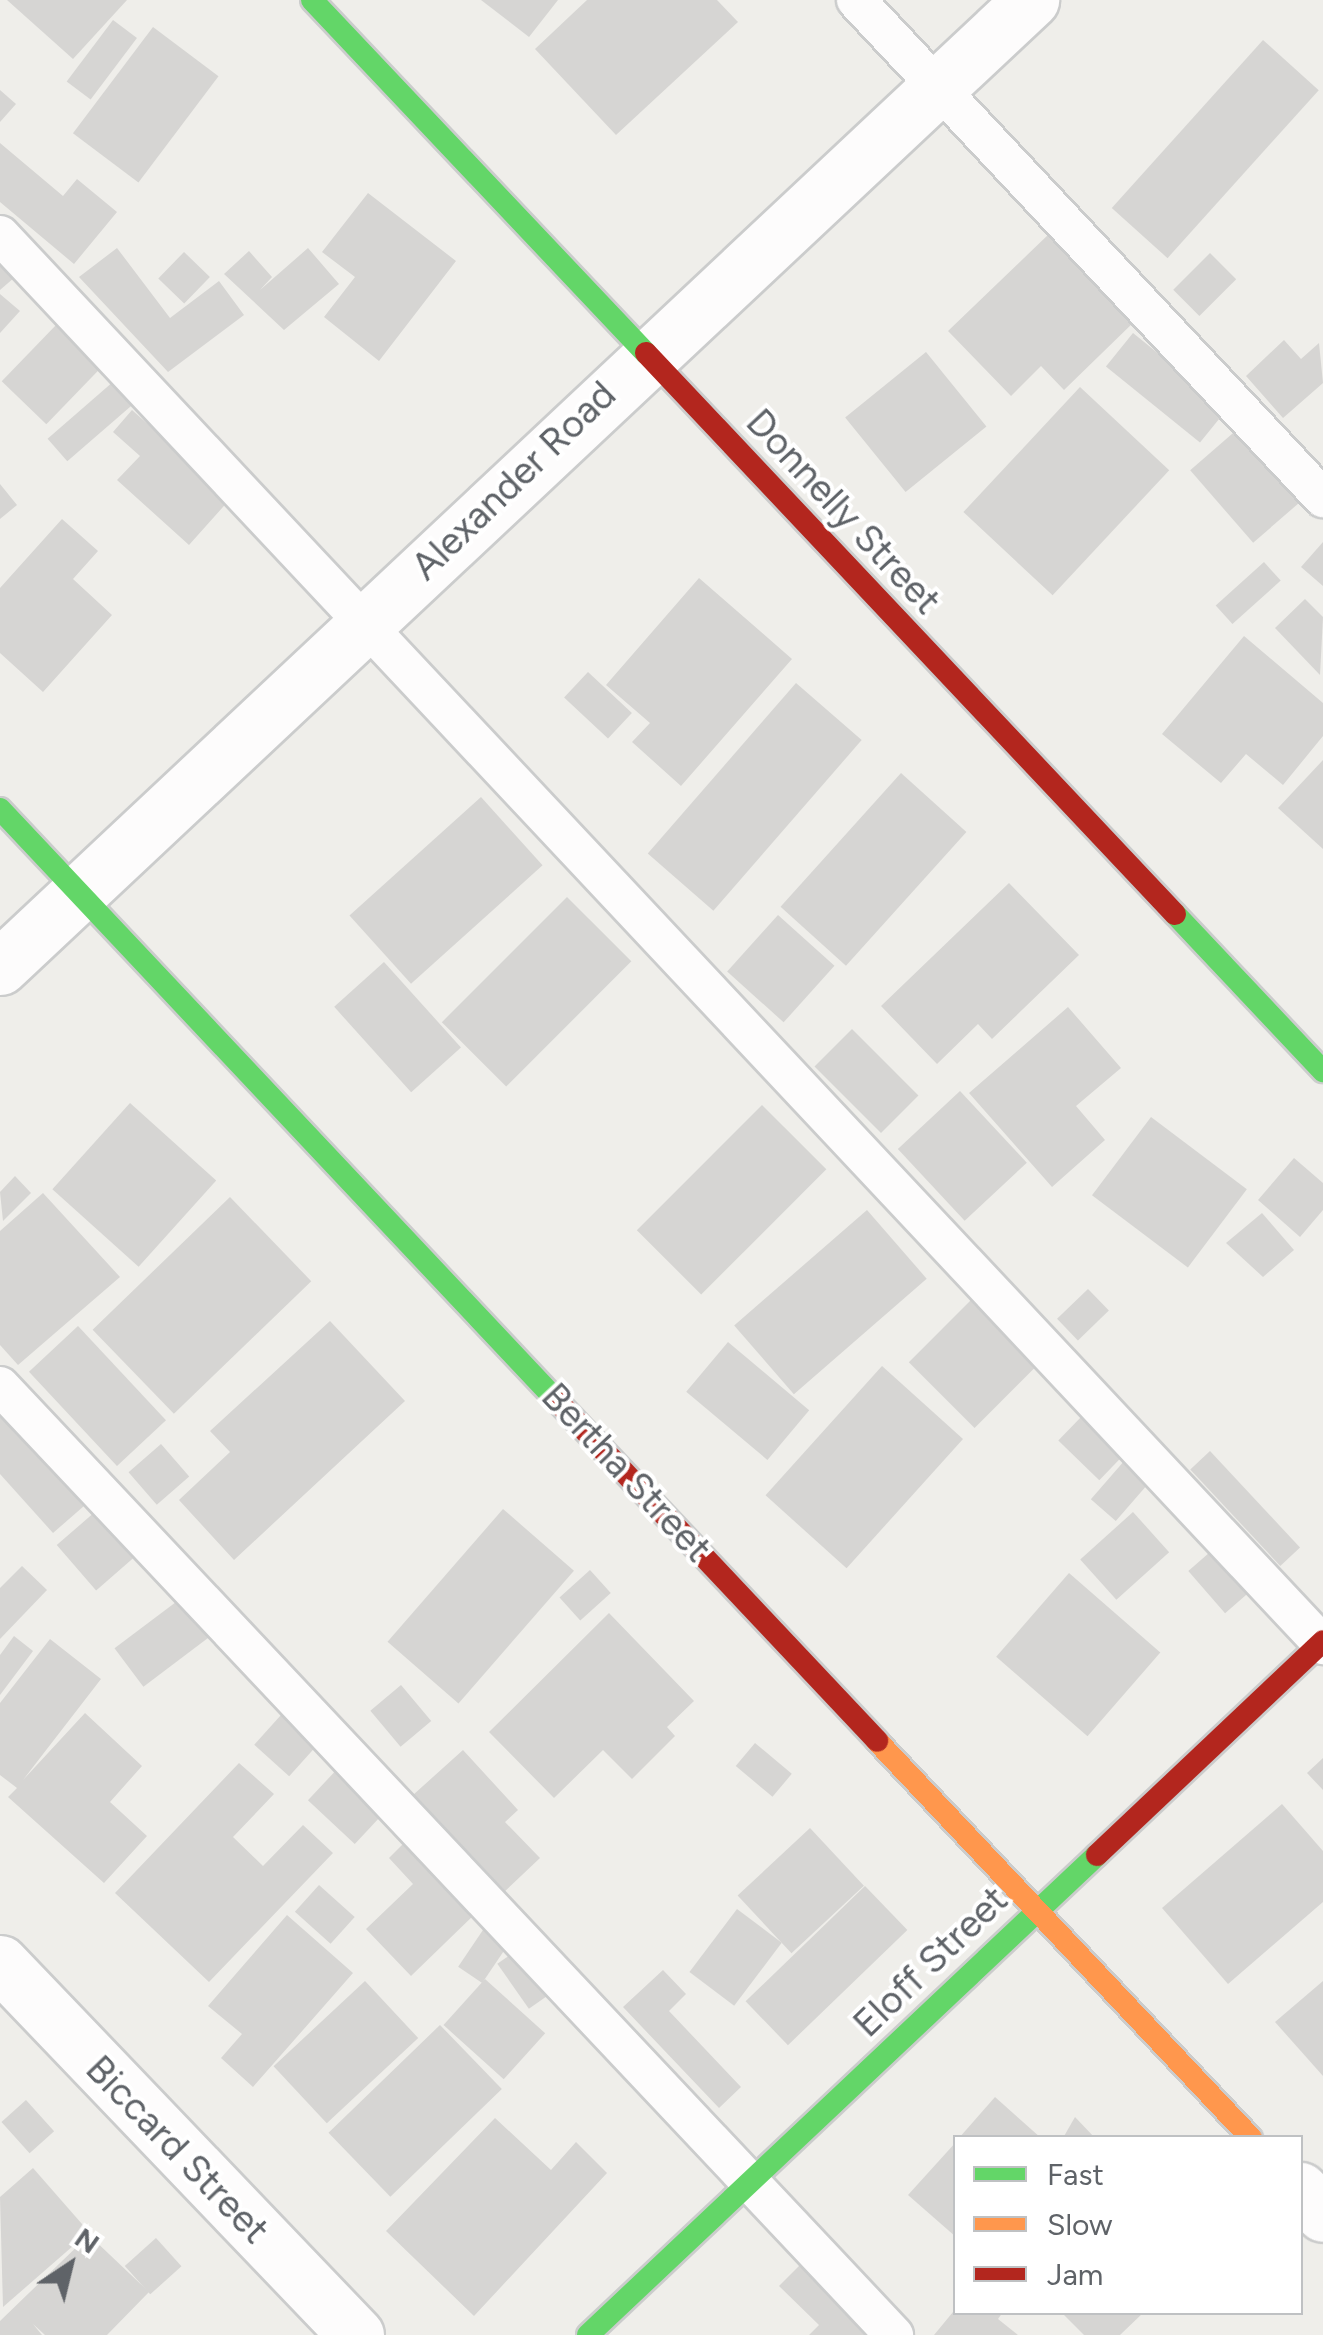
<!DOCTYPE html>
<style>
body{margin:0}
#map{position:relative;width:1323px;height:2335px;overflow:hidden;background:#efeeea;font-family:Figtree,sans-serif}
div>[style]{position:absolute}
.building>*{inset:0;background:#d6d5d3;transform-origin:0 0}
.roads{filter:drop-shadow(2px 0 #cbcccc) drop-shadow(-2px 0 #cbcccc) drop-shadow(0 2px #cbcccc) drop-shadow(0 -2px #cbcccc)}
.lane>*{height:38px;margin:-19px;padding:0 19px;transform-origin:19px;border-radius:19px;background:#fdfcfc}
.street>*{height:55px;margin:-27.5px;padding:0 27.5px;transform-origin:27.5px;border-radius:27.5px;background:#fdfcfc}
.fast>*{height:22px;margin:-11px;padding:0 11px;transform-origin:11px;border-radius:11px;background:#63d668}
.slow>*{height:22px;margin:-11px;padding:0 11px;transform-origin:11px;border-radius:11px;background:#ff974d}
.jam>*{height:22px;margin:-11px;padding:0 11px;transform-origin:11px;border-radius:11px;background:#b3261e}
span{translate:-50% -50%;white-space:nowrap;text-align:center;line-height:1.15;-webkit-text-stroke:8px #fff;paint-order:stroke}
.street-label{font-size:38px;color:#5f6368}
.legend{position:absolute;left:953px;top:2135px;width:350px;height:180px;box-sizing:border-box;background:#fff;border:2px solid #bfc1c3;margin:0;padding:12px 18px;list-style:none;font-size:30px;color:#5f6368}
.legend li{display:flex;align-items:center;gap:20px;height:50px}
.legend b{width:50px;border:2px solid #bfc1c3}
.north{position:absolute;left:20px;top:2215px;width:100px;height:100px;-webkit-text-stroke:8px #fff;paint-order:stroke;rotate:35deg;font-size:28px;font-weight:700;line-height:40px;text-align:center;color:#5f6368}
.north::after{content:'';display:block;margin:auto;width:35px;height:45px;background:#5f6368;clip-path:polygon(50% 0,100% 100%,50% 72%,0 100%)}
</style>
<div id="map">
<div class="building">
<i style="clip-path:polygon(7px 0,127px 0,73px 59px)"></i>
<i style="clip-path:polygon(481px 0,558px 0,529px 37px)"></i>
<i style="clip-path:polygon(587px 0,717px 0,738px 22px,616px 135px,535px 49px)"></i>
<i style="left:113px;top:20px;width:30px;height:77px;rotate:37deg"></i>
<i style="left:153px;top:27px;width:82px;height:133px;rotate:37deg"></i>
<i style="left:1263px;top:40px;width:75px;height:226px;rotate:42deg"></i>
<i style="clip-path:polygon(0 90px,16px 104px,0 122px)"></i>
<i style="clip-path:polygon(0 143px,63px 196px,77px 179px,117px 212px,74px 264px,0 202px)"></i>
<i style="clip-path:polygon(368px 193px,456px 261px,379px 361px,324px 317px,355px 277px,322px 252px)"></i>
<i style="clip-path:polygon(1050px 233px,1136px 320px,1064px 390px,1041px 366px,1011px 396px,948px 331px)"></i>
<i style="clip-path:polygon(117px 248px,170px 318px,219px 281px,244px 315px,168px 372px,79px 277px)"></i>
<i style="clip-path:polygon(308px 248px,339px 284px,284px 330px,224px 274px,249px 251px,272px 277px,260px 290px)"></i>
<i style="left:184px;top:252px;width:36px;height:37px;rotate:44deg"></i>
<i style="left:1210px;top:253px;width:37px;height:52px;rotate:45deg"></i>
<i style="clip-path:polygon(0 260px,15px 277px,0 290px)"></i>
<i style="clip-path:polygon(0 294px,20px 311px,0 333px)"></i>
<i style="left:58px;top:323px;width:62px;height:81px;rotate:44deg"></i>
<i style="left:1133px;top:333px;width:121px;height:43px;rotate:39deg"></i>
<i style="clip-path:polygon(1284px 340px,1301px 359px,1319px 343px,1323px 383px,1283px 418px,1246px 376px)"></i>
<i style="left:926px;top:352px;width:96px;height:104px;rotate:51deg"></i>
<i style="left:114px;top:381px;width:30px;height:88px;rotate:49deg"></i>
<i style="left:1080px;top:387px;width:122px;height:171px;rotate:43deg"></i>
<i style="clip-path:polygon(132px 410px,231px 498px,189px 545px,117px 480px,140px 456px,113px 432px)"></i>
<i style="left:1240px;top:427px;width:96px;height:66px;rotate:49deg"></i>
<i style="clip-path:polygon(0 484px,17px 505px,0 519px)"></i>
<i style="clip-path:polygon(62px 519px,98px 551px,73px 579px,112px 615px,43px 692px,0 653px,0 588px)"></i>
<i style="clip-path:polygon(1323px 542px,1323px 586px,1301px 567px)"></i>
<i style="left:1264px;top:562px;width:25px;height:65px;rotate:48deg"></i>
<i style="clip-path:polygon(699px 578px,792px 659px,681px 786px,632px 742px,650px 723px,606px 685px)"></i>
<i style="clip-path:polygon(1305px 599px,1323px 617px,1320px 675px,1275px 628px)"></i>
<i style="clip-path:polygon(1244px 636px,1323px 703px,1323px 736px,1283px 785px,1246px 754px,1221px 783px,1162px 734px)"></i>
<i style="left:588px;top:672px;width:60px;height:35px;rotate:43deg"></i>
<i style="left:796px;top:683px;width:87px;height:226px;rotate:41deg"></i>
<i style="clip-path:polygon(1323px 760px,1323px 849px,1278px 808px)"></i>
<i style="left:901px;top:773px;width:88px;height:180px;rotate:42deg"></i>
<i style="left:481px;top:797px;width:92px;height:177px;rotate:48deg"></i>
<i style="clip-path:polygon(1009px 883px,1079px 955px,992px 1039px,978px 1024px,937px 1064px,881px 1006px)"></i>
<i style="left:567px;top:897px;width:91px;height:177px;rotate:45deg"></i>
<i style="left:778px;top:915px;width:76px;height:76px;rotate:42deg"></i>
<i style="left:384px;top:962px;width:115px;height:67px;rotate:48deg"></i>
<i style="clip-path:polygon(1068px 1007px,1121px 1068px,1076px 1106px,1105px 1140px,1052px 1187px,969px 1093px)"></i>
<i style="left:852px;top:1029px;width:94px;height:53px;rotate:45deg"></i>
<i style="left:960px;top:1091px;width:98px;height:85px;rotate:47deg"></i>
<i style="left:130px;top:1103px;width:116px;height:116px;rotate:42deg"></i>
<i style="left:762px;top:1105px;width:91px;height:177px;rotate:45deg"></i>
<i style="left:1151px;top:1117px;width:120px;height:98px;rotate:37deg"></i>
<i style="clip-path:polygon(1294px 1158px,1323px 1183px,1323px 1210px,1300px 1237px,1258px 1200px)"></i>
<i style="clip-path:polygon(15px 1176px,31px 1193px,3px 1221px,0 1192px)"></i>
<i style="clip-path:polygon(43px 1193px,120px 1277px,18px 1365px,0 1345px,0 1231px)"></i>
<i style="left:230px;top:1197px;width:117px;height:191px;rotate:46deg"></i>
<i style="left:867px;top:1210px;width:91px;height:176px;rotate:49deg"></i>
<i style="clip-path:polygon(1262px 1213px,1294px 1250px,1263px 1277px,1226px 1243px)"></i>
<i style="left:1088px;top:1289px;width:30px;height:43px;rotate:46deg"></i>
<i style="left:976px;top:1295px;width:93px;height:95px;rotate:45deg"></i>
<i style="clip-path:polygon(330px 1321px,405px 1401px,234px 1560px,179px 1500px,230px 1452px,210px 1431px)"></i>
<i style="left:78px;top:1326px;width:129px;height:67px;rotate:47deg"></i>
<i style="left:728px;top:1342px;width:106px;height:65px;rotate:40deg"></i>
<i style="left:882px;top:1366px;width:109px;height:174px;rotate:42deg"></i>
<i style="clip-path:polygon(0 1396px,92px 1499px,53px 1533px,0 1474px)"></i>
<i style="left:1084px;top:1414px;width:57px;height:37px;rotate:44deg"></i>
<i style="left:161px;top:1444px;width:43px;height:43px;rotate:49deg"></i>
<i style="left:1210px;top:1451px;width:132px;height:27px;rotate:47deg"></i>
<i style="left:1125px;top:1460px;width:33px;height:52px;rotate:41deg"></i>
<i style="left:503px;top:1509px;width:94px;height:176px;rotate:41deg"></i>
<i style="left:96px;top:1511px;width:60px;height:52px;rotate:49deg"></i>
<i style="left:1133px;top:1512px;width:54px;height:71px;rotate:48deg"></i>
<i style="left:1217px;top:1546px;width:56px;height:38px;rotate:49deg"></i>
<i style="clip-path:polygon(22px 1566px,47px 1590px,0 1639px,0 1588px)"></i>
<i style="left:590px;top:1570px;width:31px;height:41px;rotate:48deg"></i>
<i style="left:1069px;top:1573px;width:121px;height:111px;rotate:41deg"></i>
<i style="left:188px;top:1593px;width:48px;height:92px;rotate:53deg"></i>
<i style="clip-path:polygon(609px 1613px,694px 1701px,667px 1727px,675px 1736px,632px 1779px,603px 1750px,554px 1798px,489px 1732px)"></i>
<i style="clip-path:polygon(14px 1636px,33px 1651px,0 1695px,0 1655px)"></i>
<i style="clip-path:polygon(50px 1639px,101px 1679px,23px 1780px,85px 1713px,142px 1766px,110px 1802px,147px 1836px,104px 1883px,8px 1797px,17px 1788px,0 1775px,0 1703px)"></i>
<i style="left:401px;top:1685px;width:47px;height:40px;rotate:50deg"></i>
<i style="left:281px;top:1715px;width:47px;height:40px;rotate:42deg"></i>
<i style="left:755px;top:1743px;width:48px;height:30px;rotate:40deg"></i>
<i style="clip-path:polygon(463px 1750px,518px 1810px,505px 1822px,540px 1858px,503px 1893px,413px 1795px)"></i>
<i style="clip-path:polygon(1323px 1758px,1323px 1790px,1307px 1773px)"></i>
<i style="clip-path:polygon(239px 1763px,274px 1794px,233px 1837px,263px 1866px,303px 1825px,333px 1853px,209px 1982px,115px 1893px)"></i>
<i style="left:340px;top:1766px;width:64px;height:47px;rotate:43deg"></i>
<i style="clip-path:polygon(1282px 1804px,1323px 1851px,1323px 1902px,1228px 1984px,1162px 1908px)"></i>
<i style="left:810px;top:1828px;width:79px;height:99px;rotate:47deg"></i>
<i style="clip-path:polygon(407px 1840px,477px 1912px,411px 1976px,366px 1929px,413px 1884px,389px 1858px)"></i>
<i style="left:319px;top:1885px;width:48px;height:36px;rotate:42deg"></i>
<i style="left:865px;top:1886px;width:61px;height:166px;rotate:46deg"></i>
<i style="left:737px;top:1909px;width:56px;height:79px;rotate:37deg"></i>
<i style="clip-path:polygon(287px 1915px,353px 1973px,253px 2087px,221px 2058px,242px 2034px,208px 2006px)"></i>
<i style="left:485px;top:1927px;width:29px;height:48px;rotate:34deg"></i>
<i style="left:517px;top:1950px;width:55px;height:24px;rotate:55deg"></i>
<i style="clip-path:polygon(663px 1970px,686px 1994px,669px 2011px,741px 2087px,719px 2108px,623px 2007px)"></i>
<i style="left:485px;top:1979px;width:81px;height:62px;rotate:42deg"></i>
<i style="left:365px;top:1981px;width:78px;height:125px;rotate:47deg"></i>
<i style="clip-path:polygon(1323px 1981px,1323px 2076px,1275px 2022px)"></i>
<i style="left:440px;top:2025px;width:89px;height:155px;rotate:46deg"></i>
<i style="clip-path:polygon(995px 2097px,1041px 2138px,959px 2138px)"></i>
<i style="left:26px;top:2100px;width:42px;height:33px;rotate:48deg"></i>
<i style="clip-path:polygon(1075px 2117px,1095px 2138px,1063px 2138px)"></i>
<i style="clip-path:polygon(495px 2118px,551px 2170px,576px 2142px,607px 2173px,474px 2316px,386px 2231px)"></i>
<i style="clip-path:polygon(956px 2142px,956px 2237px,908px 2195px)"></i>
<i style="clip-path:polygon(33px 2168px,89px 2232px,3px 2307px,0 2197px)"></i>
<i style="clip-path:polygon(89px 2235px,149px 2292px,107px 2335px,45px 2335px,33px 2324px,42px 2335px,0 2335px,0 2321px)"></i>
<i style="left:156px;top:2238px;width:38px;height:42px;rotate:48deg"></i>
<i style="clip-path:polygon(803px 2262px,878px 2335px,809px 2335px,819px 2325px,779px 2286px)"></i>
<i style="clip-path:polygon(953px 2312px,1003px 2312px,998px 2319px,1018px 2335px,934px 2335px)"></i>
<i style="clip-path:polygon(1061px 2312px,1144px 2312px,1120px 2335px,1084px 2335px)"></i>
</div>
<div class="roads">
<div class="lane">
<i style="left:856px;top:0;width:683px;rotate:46.84deg"></i>
<i style="left:0;top:235px;width:1934px;rotate:46.82deg"></i>
<i style="left:0;top:1386px;width:1304px;rotate:46.71deg"></i>
</div>
<div class="street">
<i style="left:0;top:967px;width:1414px;rotate:-43.17deg"></i>
<i style="left:0;top:1963px;width:515px;rotate:46.26deg"></i>
<i style="left:1300px;top:2190px;width:33px;rotate:46deg"></i>
</div>
<div class="fast">
<i style="left:312px;top:0;width:486px;rotate:46.6deg"></i>
<i style="left:0;top:809px;width:816px;rotate:46.74deg"></i>
<i style="left:1175px;top:914px;width:216px;rotate:46.7deg"></i>
<i style="left:588px;top:2335px;width:700px;rotate:-43.32deg"></i>
</div>
<div class="slow">
<i style="left:877px;top:1741px;width:545px;rotate:46.71deg"></i>
</div>
<div class="jam">
<i style="left:646px;top:353px;width:771px;rotate:46.68deg"></i>
<i style="left:559px;top:1403px;width:464px;rotate:46.7deg"></i>
<i style="left:1097px;top:1855px;width:311px;rotate:-43.4deg"></i>
</div>
</div>
<div class="street-label">
<span style="left:514px;top:481px;rotate:-44deg">Alexander Road</span>
<span style="left:843px;top:512px;rotate:47deg">Donnelly Street</span>
<span style="left:626px;top:1473px;rotate:47deg">Bertha Street</span>
<span style="left:931px;top:1962px;rotate:-44deg">Eloff Street</span>
<span style="left:177px;top:2150px;rotate:46deg">Biccard Street</span>
</div>
<ul class="legend">
<li><b style="height:12px;background:#63d668"></b>Fast</li>
<li><b style="height:12px;background:#ff974d"></b>Slow</li>
<li><b style="height:12px;background:#b3261e"></b>Jam</li>
</ul>
<div class="north">N</div>
</div>
